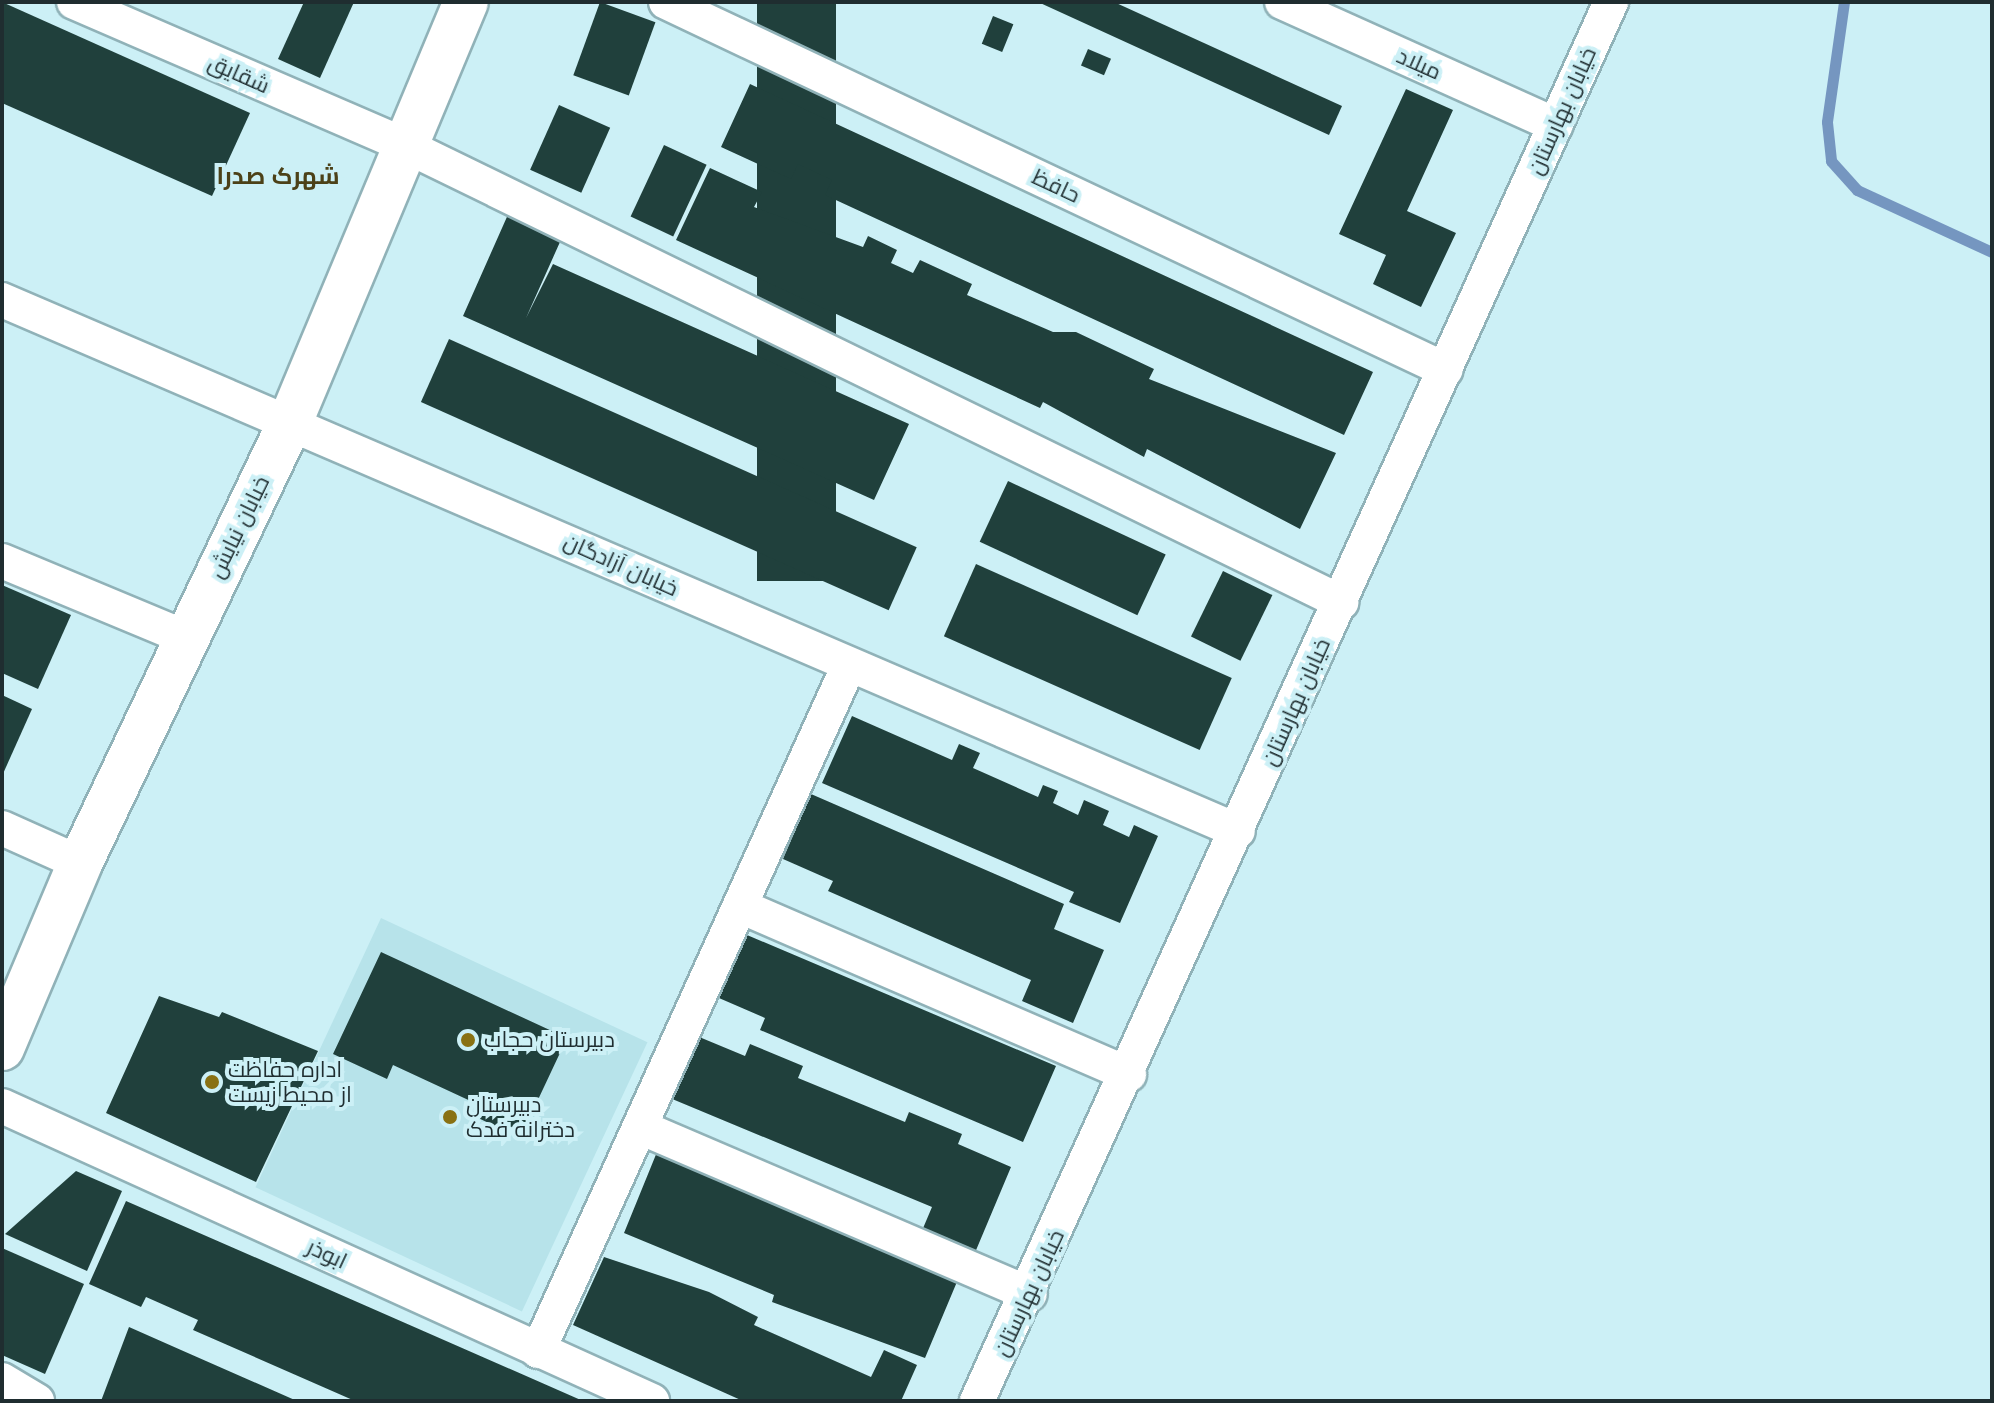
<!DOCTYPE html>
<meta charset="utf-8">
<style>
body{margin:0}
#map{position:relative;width:1994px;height:1403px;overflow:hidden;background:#ccf0f6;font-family:Helvetica,Cairo,sans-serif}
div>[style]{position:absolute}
.built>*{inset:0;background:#b7e3ea;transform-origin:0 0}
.stream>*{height:11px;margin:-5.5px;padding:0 5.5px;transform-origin:5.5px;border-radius:5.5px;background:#7596c0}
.building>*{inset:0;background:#20403c;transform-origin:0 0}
.roads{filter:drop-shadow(2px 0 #90b2b8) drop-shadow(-2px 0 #90b2b8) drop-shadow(0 2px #90b2b8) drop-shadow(0 -2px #90b2b8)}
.street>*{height:34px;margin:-17px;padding:0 17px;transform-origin:17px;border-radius:17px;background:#fff}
.secondary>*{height:44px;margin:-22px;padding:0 22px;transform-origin:22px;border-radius:22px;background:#fff}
.dots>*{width:22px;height:22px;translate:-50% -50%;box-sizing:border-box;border:4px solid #ccf0f6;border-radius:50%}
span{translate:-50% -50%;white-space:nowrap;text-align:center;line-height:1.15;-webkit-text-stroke:8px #ccf0f6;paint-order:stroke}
.street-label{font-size:22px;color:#1f2d30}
.poi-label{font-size:22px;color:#1f2d30}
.left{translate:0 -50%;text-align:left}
.neighbourhood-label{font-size:24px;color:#4c4118;font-weight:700}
.frame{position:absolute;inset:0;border:4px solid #1f2d30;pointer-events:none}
</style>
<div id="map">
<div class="built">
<i style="left:381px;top:918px;width:294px;height:297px;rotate:25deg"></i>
</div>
<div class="stream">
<i style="left:1844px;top:2px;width:121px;rotate:98.1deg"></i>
<i style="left:1827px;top:122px;width:39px;rotate:84deg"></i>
<i style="left:1831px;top:161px;width:39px;rotate:48deg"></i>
<i style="left:1857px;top:190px;width:149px;rotate:24.7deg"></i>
</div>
<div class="building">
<i style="clip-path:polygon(2px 2px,250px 113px,212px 196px,2px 103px)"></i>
<i style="clip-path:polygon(304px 2px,354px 2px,320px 78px,278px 59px)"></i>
<i style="left:600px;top:2px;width:59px;height:78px;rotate:20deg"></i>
<i style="left:757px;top:2px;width:79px;height:579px"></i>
<i style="clip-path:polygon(1038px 2px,1114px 2px,1342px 106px,1329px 135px)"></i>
<i style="left:993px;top:16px;width:22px;height:30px;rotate:22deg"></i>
<i style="left:1088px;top:49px;width:25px;height:18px;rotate:23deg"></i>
<i style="clip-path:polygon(750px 84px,1373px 372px,1344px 435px,825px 195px,832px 180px,798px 164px,791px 179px,721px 147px)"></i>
<i style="clip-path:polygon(1406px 89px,1453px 110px,1407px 211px,1456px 233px,1421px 307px,1373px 284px,1386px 255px,1339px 234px)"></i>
<i style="left:559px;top:105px;width:56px;height:71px;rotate:24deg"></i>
<i style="left:664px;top:145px;width:47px;height:79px;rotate:25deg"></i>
<i style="clip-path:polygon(710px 168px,762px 192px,754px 207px,863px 247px,868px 236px,897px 250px,891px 263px,913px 273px,920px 260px,972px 284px,967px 295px,1053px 332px,1076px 332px,1154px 369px,1149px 379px,1336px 453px,1300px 529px,1147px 449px,1144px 457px,1043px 402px,1040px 408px,676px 240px)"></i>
<i style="clip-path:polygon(510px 210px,564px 233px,526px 318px,553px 264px,909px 424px,874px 500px,463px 316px)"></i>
<i style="left:449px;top:339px;width:512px;height:69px;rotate:24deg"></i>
<i style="left:1008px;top:481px;width:174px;height:67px;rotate:25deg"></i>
<i style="left:976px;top:564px;width:280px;height:79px;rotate:24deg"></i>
<i style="left:1223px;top:571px;width:55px;height:73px;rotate:26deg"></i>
<i style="clip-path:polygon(2px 585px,71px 615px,38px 689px,2px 673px)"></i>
<i style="clip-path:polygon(2px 695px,32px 709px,2px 776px)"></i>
<i style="clip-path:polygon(852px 716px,952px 760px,959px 744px,980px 753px,973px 768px,1038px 797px,1043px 785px,1058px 791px,1053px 803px,1078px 815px,1084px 800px,1109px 811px,1103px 825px,1129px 837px,1134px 825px,1158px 836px,1120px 923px,1069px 902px,1074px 892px,822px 783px)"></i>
<i style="clip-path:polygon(811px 794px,1064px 904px,1054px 929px,1104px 950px,1073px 1023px,1022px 1001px,1031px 980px,828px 891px,833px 881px,783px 859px)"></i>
<i style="clip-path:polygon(740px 932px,1056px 1066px,1023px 1142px,760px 1030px,765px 1018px,712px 995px)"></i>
<i style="clip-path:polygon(381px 952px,567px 1038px,520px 1138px,472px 1115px,477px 1104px,393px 1065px,387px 1079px,333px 1054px)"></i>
<i style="clip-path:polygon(159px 996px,219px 1017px,222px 1012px,318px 1051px,256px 1182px,106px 1113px)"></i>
<i style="clip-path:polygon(692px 1034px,745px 1056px,750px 1044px,803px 1066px,798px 1078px,905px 1122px,909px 1112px,962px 1134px,958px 1144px,1011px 1167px,974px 1255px,921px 1233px,932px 1207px,665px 1096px)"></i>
<i style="clip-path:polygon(657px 1152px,959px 1277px,925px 1358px,772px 1302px,774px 1295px,624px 1233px)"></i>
<i style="clip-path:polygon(76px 1171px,122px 1191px,87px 1271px,5px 1234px)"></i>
<i style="clip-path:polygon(126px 1201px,282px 1269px,583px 1401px,355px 1401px,193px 1330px,198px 1320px,146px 1297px,141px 1307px,89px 1284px)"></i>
<i style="clip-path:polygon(2px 1248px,84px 1284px,45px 1374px,2px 1355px)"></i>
<i style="clip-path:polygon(604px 1257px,709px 1292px,758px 1317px,754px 1325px,871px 1377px,884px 1350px,917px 1365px,901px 1401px,743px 1401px,573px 1325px)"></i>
<i style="clip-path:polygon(129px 1327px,181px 1350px,297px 1401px,101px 1401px)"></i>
</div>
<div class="roads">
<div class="street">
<i style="left:74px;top:2px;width:360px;rotate:23.4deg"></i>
<i style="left:404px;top:145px;width:1043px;rotate:26deg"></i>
<i style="left:666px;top:2px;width:862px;rotate:25.26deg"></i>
<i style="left:1282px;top:2px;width:300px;rotate:24.2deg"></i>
<i style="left:2px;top:300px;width:1345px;rotate:23.25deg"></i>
<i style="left:2px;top:561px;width:200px;rotate:22.6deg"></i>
<i style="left:2px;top:828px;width:85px;rotate:24.2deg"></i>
<i style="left:740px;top:906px;width:424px;rotate:23.4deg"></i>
<i style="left:2px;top:1106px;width:714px;rotate:24.41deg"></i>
<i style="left:640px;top:1127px;width:424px;rotate:23.2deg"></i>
<i style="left:538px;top:1351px;width:753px;rotate:-65.61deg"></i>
<i style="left:2px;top:1380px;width:41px;rotate:31deg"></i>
<i style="left:977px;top:1401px;width:1536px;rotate:-65.62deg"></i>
</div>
<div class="secondary">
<i style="left:2px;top:1048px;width:201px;rotate:-67.1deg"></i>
<i style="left:80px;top:863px;width:491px;rotate:-64.5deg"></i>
<i style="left:291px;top:420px;width:453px;rotate:-67.3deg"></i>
</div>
</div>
<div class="dots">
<i style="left:468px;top:1040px;background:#897113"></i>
<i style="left:212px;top:1082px;background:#897113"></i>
<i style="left:450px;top:1117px;background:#897113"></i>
</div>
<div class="street-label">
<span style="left:1419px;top:64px;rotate:24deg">میلاد</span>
<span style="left:239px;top:74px;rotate:24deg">شقایق</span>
<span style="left:1562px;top:111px;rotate:-66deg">خیابان بهارستان</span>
<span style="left:1056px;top:186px;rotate:25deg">حافظ</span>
<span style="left:239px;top:527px;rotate:-64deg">خیابان نیایش</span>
<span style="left:621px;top:565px;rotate:24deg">خیابان آزادگان</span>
<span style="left:1296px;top:702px;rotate:-66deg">خیابان بهارستان</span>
<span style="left:327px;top:1254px;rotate:25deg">ابوذر</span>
<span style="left:1029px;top:1293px;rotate:-65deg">خیابان بهارستان</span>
</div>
<div class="poi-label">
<span class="left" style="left:484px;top:1040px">دبیرستان حجاب</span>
<span class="left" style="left:228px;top:1082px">اداره حفاظت<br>از محیط زیست</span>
<span class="left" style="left:466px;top:1117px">دبیرستان<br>دخترانه فدک</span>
</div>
<div class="neighbourhood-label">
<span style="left:278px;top:176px">شهرک صدرا</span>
</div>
<div class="frame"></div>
</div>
